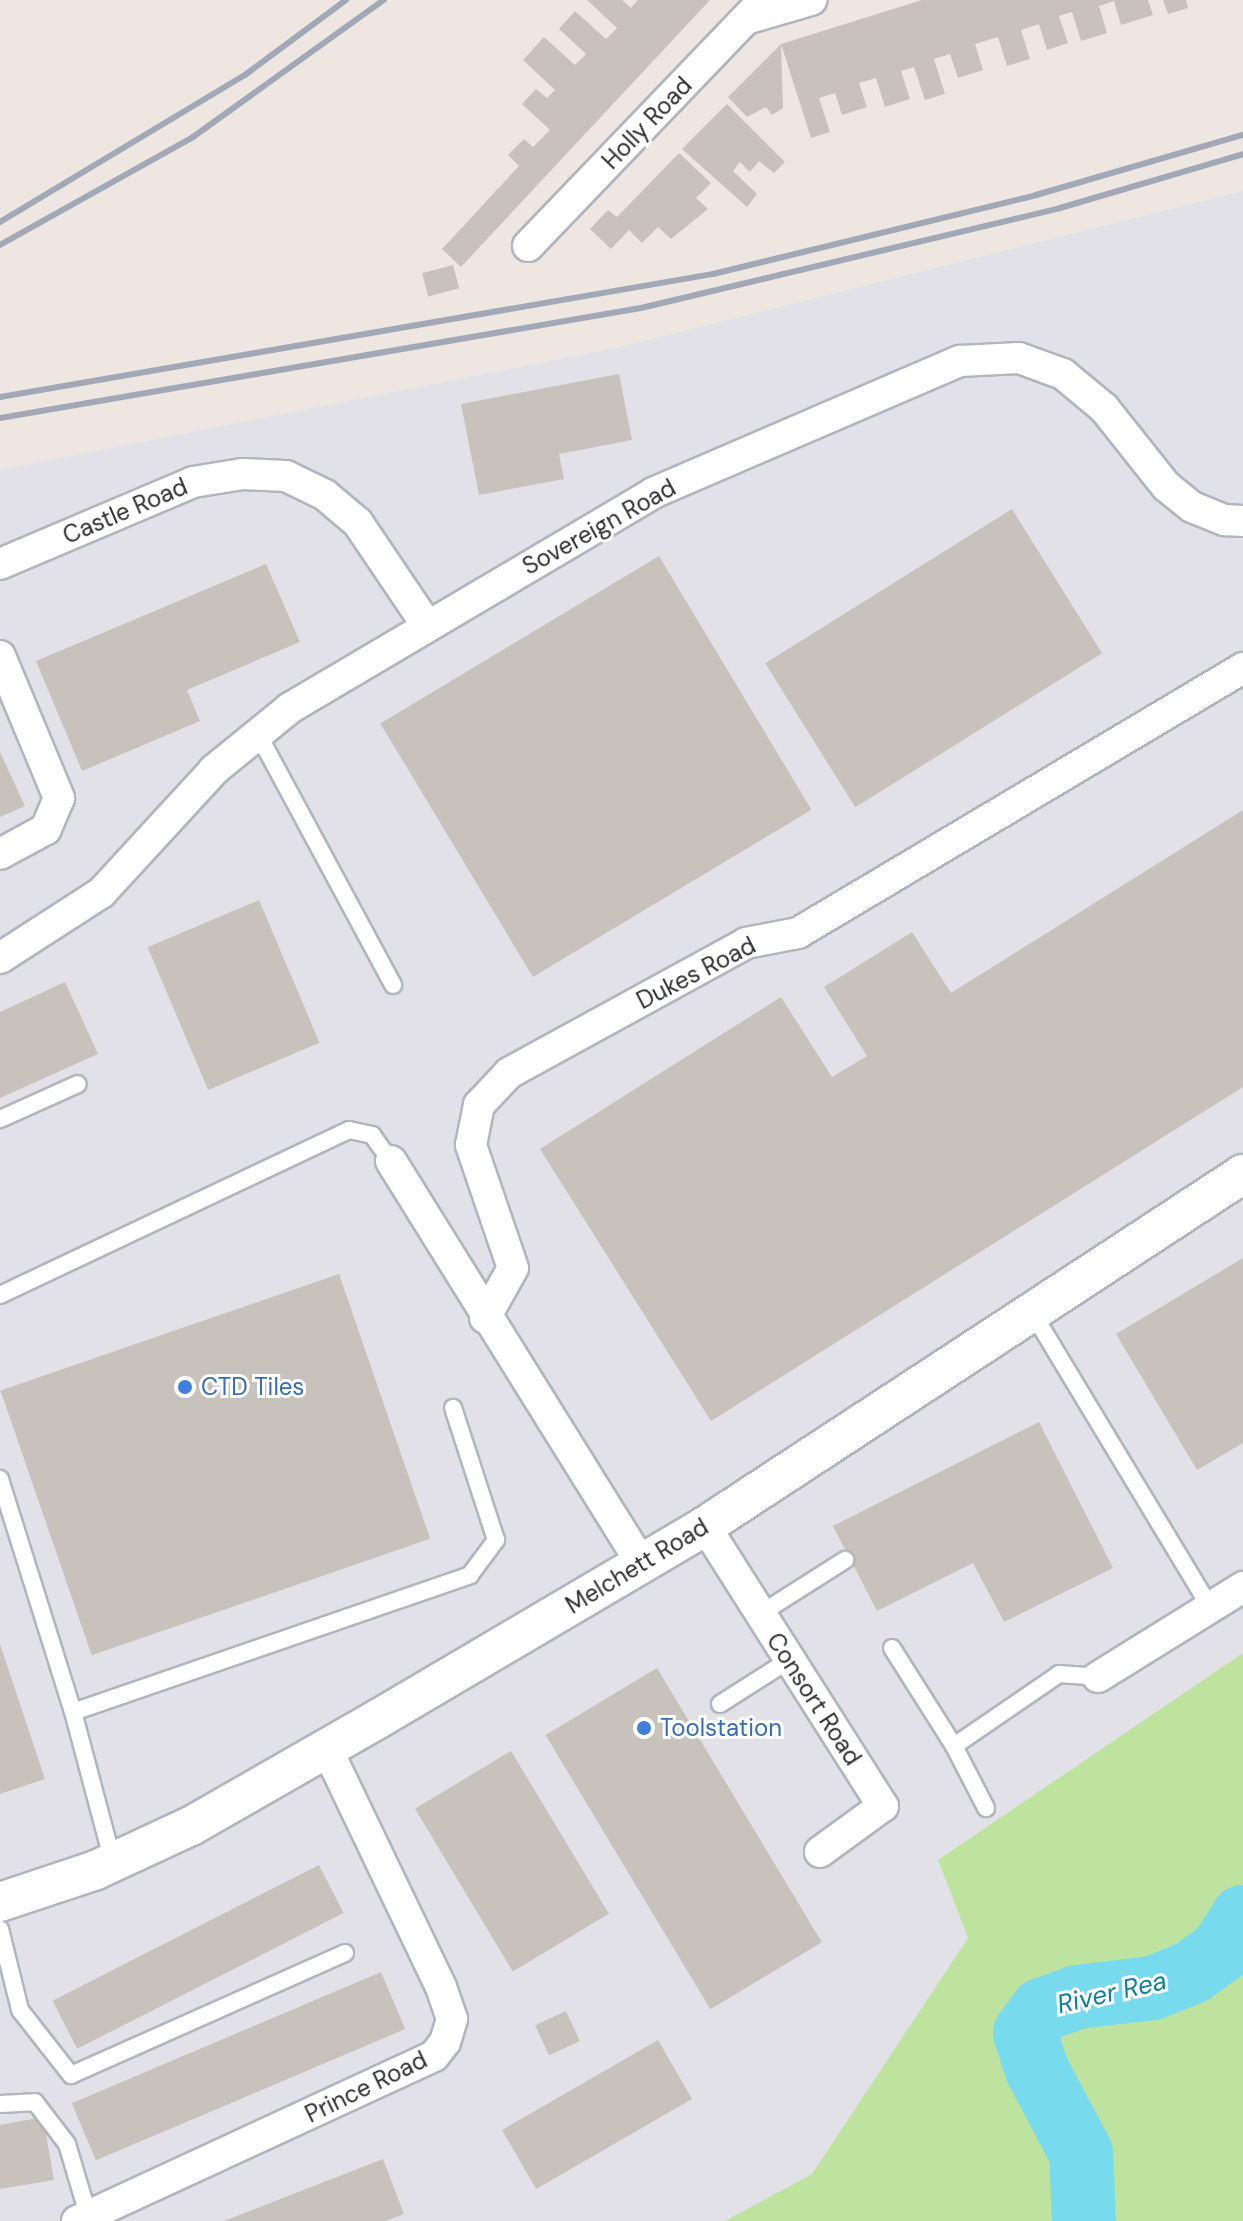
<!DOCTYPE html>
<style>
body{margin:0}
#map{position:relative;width:1243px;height:2221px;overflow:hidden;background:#eee7e1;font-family:"DM Sans",sans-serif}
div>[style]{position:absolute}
.industrial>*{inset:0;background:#e2e1e7}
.green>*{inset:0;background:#bee39f}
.river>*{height:64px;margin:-32px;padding:0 32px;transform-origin:32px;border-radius:32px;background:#77dbed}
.building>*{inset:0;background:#c7c2bc;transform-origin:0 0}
.roads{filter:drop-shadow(2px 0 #b1b5bd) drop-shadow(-2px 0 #b1b5bd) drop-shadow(0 2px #b1b5bd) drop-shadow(0 -2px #b1b5bd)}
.service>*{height:16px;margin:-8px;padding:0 8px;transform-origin:8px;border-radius:8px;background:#fff}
.minor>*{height:30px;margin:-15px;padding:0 15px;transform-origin:15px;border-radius:15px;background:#fff}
.tertiary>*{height:38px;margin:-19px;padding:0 19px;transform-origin:19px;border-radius:19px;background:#fff}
.rail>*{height:6px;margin:-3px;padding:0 3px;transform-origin:3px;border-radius:3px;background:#a3a8b7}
.dots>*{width:22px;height:22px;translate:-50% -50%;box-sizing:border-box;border:4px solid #fff;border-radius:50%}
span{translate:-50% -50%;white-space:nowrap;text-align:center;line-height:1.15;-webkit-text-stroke:6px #fff;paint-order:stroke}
.street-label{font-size:24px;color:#2e2e2e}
.shop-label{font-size:24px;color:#366cbe}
.left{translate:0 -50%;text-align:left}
.water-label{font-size:26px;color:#107e9f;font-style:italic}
</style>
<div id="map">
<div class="industrial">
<i style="clip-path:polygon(1243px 191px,1243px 1653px,938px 1860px,968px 1938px,812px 2174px,725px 2221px,0 2221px,0 470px,616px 348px)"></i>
</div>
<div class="green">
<i style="clip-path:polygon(1243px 1653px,1243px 2221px,725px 2221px,812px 2174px,968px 1938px,938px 1860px)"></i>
</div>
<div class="river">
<i style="left:1084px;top:2221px;width:68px;rotate:-92.5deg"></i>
<i style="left:1081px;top:2153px;width:94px;rotate:-117.9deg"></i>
<i style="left:1037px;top:2070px;width:39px;rotate:-108deg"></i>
<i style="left:1025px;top:2033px;width:29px;rotate:-54deg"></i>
<i style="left:1042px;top:2010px;width:37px;rotate:-20deg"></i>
<i style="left:1077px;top:1997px;width:77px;rotate:-6.8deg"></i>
<i style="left:1153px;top:1988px;width:42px;rotate:-22.3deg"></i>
<i style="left:1192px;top:1972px;width:37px;rotate:-36deg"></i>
<i style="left:1222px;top:1950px;width:39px;rotate:-58deg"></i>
</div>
<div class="building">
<i style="clip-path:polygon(587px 0,622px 0,631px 8px,638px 0,710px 0,461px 267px,442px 249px,519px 166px,508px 155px,524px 139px,533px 147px,550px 130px,522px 104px,536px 89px,547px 98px,555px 90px,523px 60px,544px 37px,575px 65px,586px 54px,559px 29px,575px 11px,606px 39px,617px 28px)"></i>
<i style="clip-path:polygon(922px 0,1148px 0,1153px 15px,1121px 25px,1114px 1px,1099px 6px,1107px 33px,1081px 41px,1072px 12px,1059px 16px,1068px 43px,1047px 50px,1039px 24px,1021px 30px,1030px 59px,1007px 66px,998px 37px,975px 44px,983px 70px,958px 78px,950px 54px,934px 59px,945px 94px,925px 100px,914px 67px,901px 71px,910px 99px,885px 107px,876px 78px,859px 83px,867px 107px,842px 115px,835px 93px,819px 98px,830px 132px,811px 138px,781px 44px,783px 108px,772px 115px,766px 107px,747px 117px,728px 97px,781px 44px)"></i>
<i style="clip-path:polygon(1163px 0,1186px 0,1188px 8px,1168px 14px)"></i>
<i style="clip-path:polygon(727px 104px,785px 162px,774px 173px,759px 161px,750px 172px,740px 162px,733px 171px,757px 194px,747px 207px,682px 149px)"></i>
<i style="clip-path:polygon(679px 153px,711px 183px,696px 198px,708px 209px,671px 239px,658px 227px,642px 243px,629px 230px,611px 249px,590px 229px,608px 210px,617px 217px)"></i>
<i style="left:453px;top:265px;width:24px;height:32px;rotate:75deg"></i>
<i style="clip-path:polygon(619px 374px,632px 440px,559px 454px,564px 479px,479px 495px,461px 404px)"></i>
<i style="left:1012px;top:509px;width:170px;height:291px;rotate:58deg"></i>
<i style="left:659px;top:556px;width:296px;height:325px;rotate:59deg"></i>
<i style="clip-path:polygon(266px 564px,300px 642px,187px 690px,200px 721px,82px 771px,36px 661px)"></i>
<i style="clip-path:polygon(0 752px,25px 806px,0 817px)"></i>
<i style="clip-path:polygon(1243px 810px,1243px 1087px,711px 1421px,540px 1149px,781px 997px,832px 1077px,867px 1056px,824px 987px,912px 932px,951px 993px)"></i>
<i style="left:259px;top:900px;width:155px;height:121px;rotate:67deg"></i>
<i style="clip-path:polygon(65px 982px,98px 1054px,0 1098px,0 1012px)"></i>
<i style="clip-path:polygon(1243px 1258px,1243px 1443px,1197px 1470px,1116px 1334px)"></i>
<i style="left:339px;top:1274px;width:280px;height:358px;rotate:71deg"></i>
<i style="clip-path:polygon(1039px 1422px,1113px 1568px,1004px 1622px,973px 1563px,877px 1611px,833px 1526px)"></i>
<i style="clip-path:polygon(0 1644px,45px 1779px,0 1794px)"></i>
<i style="left:657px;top:1668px;width:320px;height:130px;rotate:59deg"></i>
<i style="left:511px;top:1751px;width:190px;height:112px;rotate:59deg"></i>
<i style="left:319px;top:1865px;width:54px;height:299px;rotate:63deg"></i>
<i style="left:381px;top:1972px;width:62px;height:336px;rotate:67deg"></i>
<i style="left:566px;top:2011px;width:33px;height:34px;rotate:65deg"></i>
<i style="left:658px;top:2040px;width:68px;height:180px;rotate:60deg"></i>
<i style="clip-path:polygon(43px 2117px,54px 2180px,0 2189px,0 2125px)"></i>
<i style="clip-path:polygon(383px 2159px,404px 2214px,385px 2221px,224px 2221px)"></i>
</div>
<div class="roads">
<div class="service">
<i style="left:258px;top:734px;width:285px;rotate:61.7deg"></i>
<i style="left:0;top:1119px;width:85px;rotate:-24.2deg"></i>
<i style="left:0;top:1295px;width:386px;rotate:-25.3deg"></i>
<i style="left:349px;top:1130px;width:24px;rotate:12deg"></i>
<i style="left:372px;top:1135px;width:32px;rotate:54deg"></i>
<i style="left:1032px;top:1312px;width:347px;rotate:58.9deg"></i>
<i style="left:0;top:1479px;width:244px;rotate:72.6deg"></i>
<i style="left:760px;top:1614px;width:101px;rotate:-32.4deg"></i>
<i style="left:892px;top:1648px;width:116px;rotate:57.7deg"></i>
<i style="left:954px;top:1746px;width:127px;rotate:-34.4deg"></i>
<i style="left:1059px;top:1674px;width:39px;rotate:4deg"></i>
<i style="left:720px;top:1704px;width:82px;rotate:-32.5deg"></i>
<i style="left:954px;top:1746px;width:70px;rotate:62.7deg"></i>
<i style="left:113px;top:1862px;width:155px;rotate:-104.9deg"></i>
<i style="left:73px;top:1712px;width:420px;rotate:-19deg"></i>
<i style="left:470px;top:1575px;width:44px;rotate:-53.4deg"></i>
<i style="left:496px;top:1540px;width:139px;rotate:-108deg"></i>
<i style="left:0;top:1929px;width:83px;rotate:76.1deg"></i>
<i style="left:20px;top:2010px;width:83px;rotate:51.9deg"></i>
<i style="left:71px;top:2075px;width:300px;rotate:-24deg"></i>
<i style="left:0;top:2104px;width:35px;rotate:-3deg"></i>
<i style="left:35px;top:2102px;width:53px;rotate:52.7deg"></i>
<i style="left:67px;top:2144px;width:77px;rotate:73.4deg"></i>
</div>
<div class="minor">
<i style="left:749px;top:18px;width:65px;rotate:-16.2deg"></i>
<i style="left:528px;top:246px;width:341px;rotate:-46.2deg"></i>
<i style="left:0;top:564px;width:210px;rotate:-23deg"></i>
<i style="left:193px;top:482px;width:51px;rotate:-9.1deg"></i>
<i style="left:243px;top:474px;width:43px;rotate:2.7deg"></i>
<i style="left:286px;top:476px;width:43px;rotate:26deg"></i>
<i style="left:325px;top:495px;width:43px;rotate:40.3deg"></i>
<i style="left:358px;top:523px;width:122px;rotate:56deg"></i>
<i style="left:0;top:656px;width:154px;rotate:67.4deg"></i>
<i style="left:59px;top:798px;width:34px;rotate:113deg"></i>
<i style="left:46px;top:829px;width:52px;rotate:151.5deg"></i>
<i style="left:0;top:958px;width:120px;rotate:-32.8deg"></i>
<i style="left:101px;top:893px;width:167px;rotate:-47.4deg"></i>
<i style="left:214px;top:770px;width:98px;rotate:-39.2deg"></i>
<i style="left:290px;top:708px;width:422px;rotate:-30.6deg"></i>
<i style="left:653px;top:493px;width:334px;rotate:-23.3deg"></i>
<i style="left:960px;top:361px;width:59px;rotate:-2.9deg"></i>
<i style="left:1019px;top:358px;width:47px;rotate:20deg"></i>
<i style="left:1063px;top:374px;width:53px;rotate:39.7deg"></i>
<i style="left:1104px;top:408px;width:100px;rotate:51.5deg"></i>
<i style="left:1166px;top:486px;width:33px;rotate:39deg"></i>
<i style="left:1192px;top:507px;width:35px;rotate:22deg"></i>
<i style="left:1224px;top:520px;width:19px;rotate:3deg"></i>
<i style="left:391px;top:1161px;width:475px;rotate:58.1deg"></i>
<i style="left:485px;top:1318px;width:57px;rotate:-60.8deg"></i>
<i style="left:513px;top:1268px;width:130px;rotate:-108.9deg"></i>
<i style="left:471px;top:1145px;width:41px;rotate:-78.7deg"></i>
<i style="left:479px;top:1105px;width:44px;rotate:-46.8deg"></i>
<i style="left:509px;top:1073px;width:270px;rotate:-28.7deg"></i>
<i style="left:746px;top:943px;width:53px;rotate:-10.9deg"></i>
<i style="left:798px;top:933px;width:518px;rotate:-30.77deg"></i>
<i style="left:705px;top:1526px;width:332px;rotate:57.6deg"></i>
<i style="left:883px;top:1806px;width:78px;rotate:143.9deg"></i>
<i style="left:1098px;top:1677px;width:171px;rotate:-31.8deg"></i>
<i style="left:77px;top:2221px;width:393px;rotate:-24.8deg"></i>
<i style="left:434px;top:2056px;width:18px;rotate:-52deg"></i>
<i style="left:445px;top:2042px;width:24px;rotate:-73deg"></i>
<i style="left:452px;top:2019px;width:34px;rotate:-109deg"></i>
<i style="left:441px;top:1987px;width:266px;rotate:-115.6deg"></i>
</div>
<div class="tertiary">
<i style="left:0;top:1902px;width:101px;rotate:-18.4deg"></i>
<i style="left:96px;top:1870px;width:105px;rotate:-24.9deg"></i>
<i style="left:191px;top:1826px;width:215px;rotate:-29.8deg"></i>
<i style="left:378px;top:1719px;width:380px;rotate:-30.5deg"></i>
<i style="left:705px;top:1526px;width:643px;rotate:-33.2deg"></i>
</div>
</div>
<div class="rail">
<i style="left:0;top:222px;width:286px;rotate:-31deg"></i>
<i style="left:245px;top:75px;width:126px;rotate:-36.6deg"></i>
<i style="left:0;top:245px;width:221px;rotate:-29.2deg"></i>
<i style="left:193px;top:137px;width:235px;rotate:-35.7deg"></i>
<i style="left:0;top:397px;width:724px;rotate:-9.79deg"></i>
<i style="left:713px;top:274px;width:333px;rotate:-13.7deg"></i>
<i style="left:1036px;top:195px;width:216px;rotate:-16.2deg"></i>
<i style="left:0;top:418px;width:650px;rotate:-9.74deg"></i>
<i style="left:641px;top:308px;width:431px;rotate:-13.4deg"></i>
<i style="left:1060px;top:208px;width:191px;rotate:-16.4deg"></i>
</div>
<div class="dots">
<i style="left:185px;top:1387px;background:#3f7fe0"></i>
<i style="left:644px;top:1728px;background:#3f7fe0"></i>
</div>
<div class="street-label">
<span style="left:647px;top:123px;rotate:-46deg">Holly Road</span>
<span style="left:125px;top:511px;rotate:-23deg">Castle Road</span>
<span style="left:599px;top:527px;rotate:-29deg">Sovereign Road</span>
<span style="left:696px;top:973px;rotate:-27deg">Dukes Road</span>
<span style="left:637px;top:1566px;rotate:-31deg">Melchett Road</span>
<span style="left:814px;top:1699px;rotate:57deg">Consort Road</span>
<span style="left:366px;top:2087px;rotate:-26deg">Prince Road</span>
</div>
<div class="shop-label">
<span class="left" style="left:201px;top:1387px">CTD Tiles</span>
<span class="left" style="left:660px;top:1728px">Toolstation</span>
</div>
<div class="water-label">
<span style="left:1112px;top:1993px;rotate:-13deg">River Rea</span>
</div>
</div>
